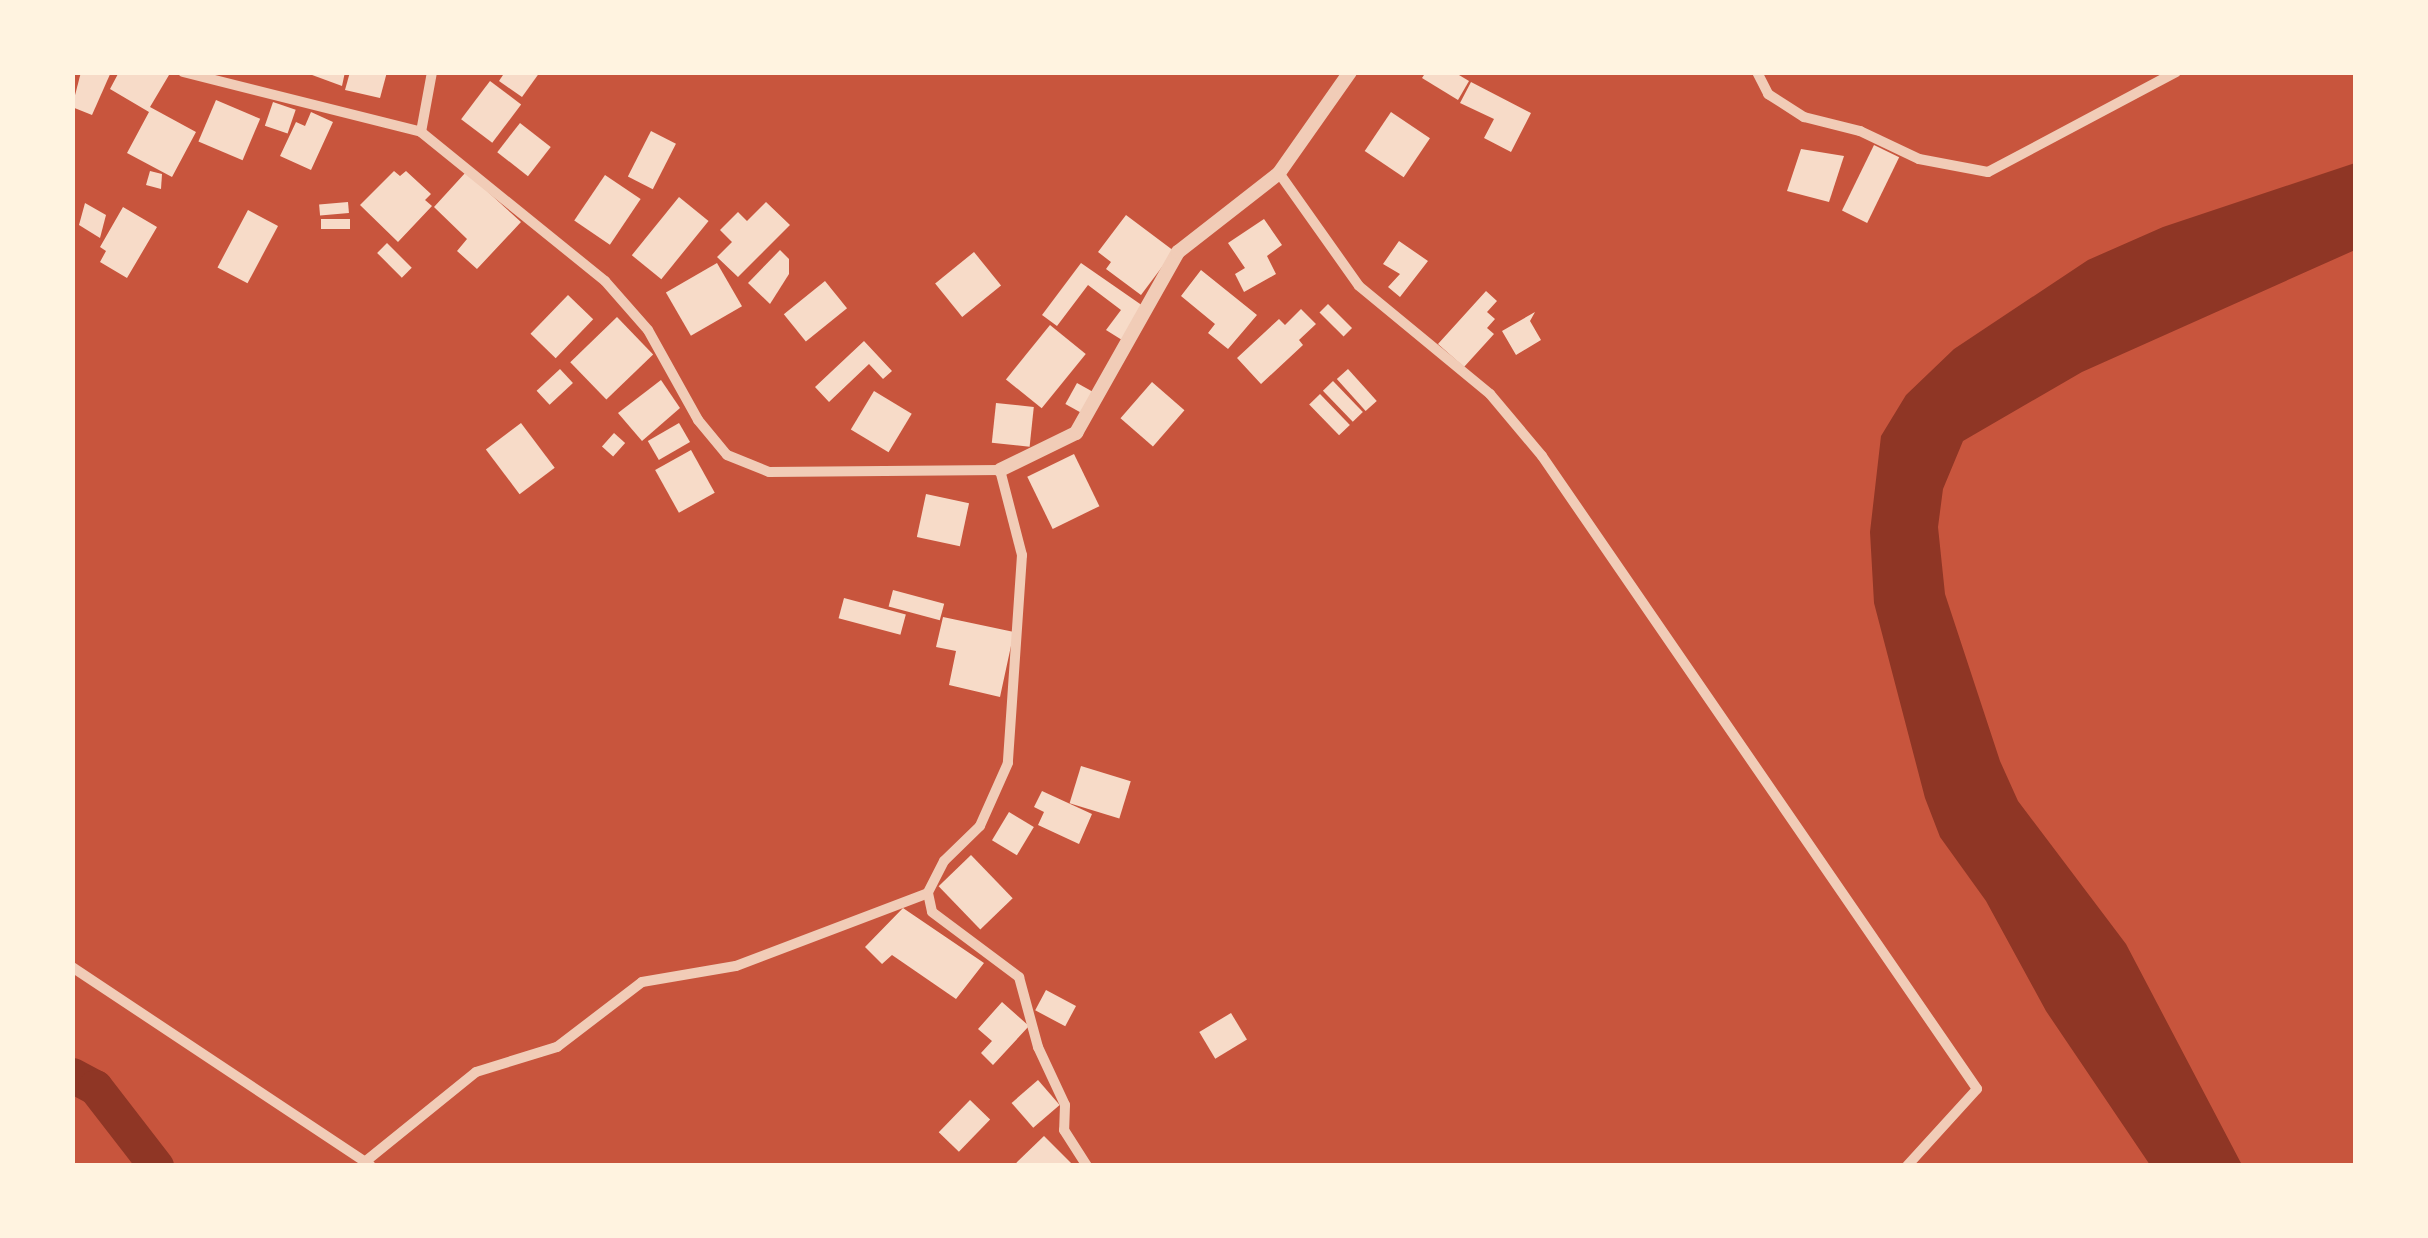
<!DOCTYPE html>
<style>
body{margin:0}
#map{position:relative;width:2428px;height:1238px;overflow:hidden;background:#c8553d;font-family:"IBM Plex Sans",sans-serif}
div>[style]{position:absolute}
.water>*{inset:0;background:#8f3625}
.river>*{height:35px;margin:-17.5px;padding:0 17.5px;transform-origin:17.5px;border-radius:17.5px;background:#8f3625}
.building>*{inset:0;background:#f7dbc8;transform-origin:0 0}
.minor>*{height:10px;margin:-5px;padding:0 5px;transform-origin:5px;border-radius:5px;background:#f1ccb7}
.tertiary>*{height:14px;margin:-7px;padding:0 7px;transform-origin:7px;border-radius:7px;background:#f1ccb7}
span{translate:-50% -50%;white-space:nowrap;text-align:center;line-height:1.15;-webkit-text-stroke:9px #fff3e0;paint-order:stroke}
.frame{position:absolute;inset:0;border:75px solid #fff3e0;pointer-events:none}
</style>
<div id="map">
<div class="water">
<i style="clip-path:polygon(2355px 163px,2355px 250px,2082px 372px,1963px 441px,1943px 489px,1938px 527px,1945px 594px,2000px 761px,2018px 801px,2126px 944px,2242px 1165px,2150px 1165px,2046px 1011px,1986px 901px,1940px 837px,1925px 798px,1874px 603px,1870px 532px,1881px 436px,1906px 395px,1954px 349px,2088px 260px,2163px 227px)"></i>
</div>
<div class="river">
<i style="left:72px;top:1075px;width:26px;rotate:28deg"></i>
<i style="left:95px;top:1087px;width:100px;rotate:52.3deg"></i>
</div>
<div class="building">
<i style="clip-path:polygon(81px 72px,111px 72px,92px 115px,72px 107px)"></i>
<i style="clip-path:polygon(119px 72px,169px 75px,150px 107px,196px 132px,172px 177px,127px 153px,149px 112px,110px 89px)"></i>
<i style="clip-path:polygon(304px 72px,345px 72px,342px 86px)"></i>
<i style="clip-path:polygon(350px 72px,387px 72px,380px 98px,345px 90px)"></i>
<i style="clip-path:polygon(505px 72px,540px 72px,522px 97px,499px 81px)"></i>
<i style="clip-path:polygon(1426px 72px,1454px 72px,1469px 81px,1458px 100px,1422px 78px)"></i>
<i style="left:490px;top:81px;width:39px;height:48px;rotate:37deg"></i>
<i style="clip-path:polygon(1471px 82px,1531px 113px,1511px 152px,1484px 138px,1494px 119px,1460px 103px)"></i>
<i style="left:216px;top:100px;width:48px;height:45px;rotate:23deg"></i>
<i style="left:273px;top:102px;width:24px;height:25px;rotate:19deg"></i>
<i style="clip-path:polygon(311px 112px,333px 122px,311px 170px,280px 156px,296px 122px,305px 126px)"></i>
<i style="left:1391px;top:112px;width:47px;height:47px;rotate:34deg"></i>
<i style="left:520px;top:123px;width:39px;height:37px;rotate:38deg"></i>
<i style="left:651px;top:131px;width:28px;height:51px;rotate:27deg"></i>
<i style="left:1874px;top:145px;width:28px;height:73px;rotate:26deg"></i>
<i style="clip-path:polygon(1801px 149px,1844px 156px,1829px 202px,1787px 191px)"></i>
<i style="clip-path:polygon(150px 171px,162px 174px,161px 189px,146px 185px)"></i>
<i style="clip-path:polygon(394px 171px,400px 176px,406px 171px,431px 194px,425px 200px,432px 206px,398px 242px,360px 205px)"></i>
<i style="clip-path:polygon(466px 172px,521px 222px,477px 269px,457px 251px,467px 239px,434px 207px)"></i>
<i style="left:605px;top:175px;width:43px;height:55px;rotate:34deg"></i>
<i style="left:679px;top:197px;width:38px;height:75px;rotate:39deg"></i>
<i style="left:348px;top:202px;width:11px;height:29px;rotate:85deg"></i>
<i style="clip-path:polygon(766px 202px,790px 225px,738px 277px,717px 257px,732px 242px,720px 230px,738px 212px,747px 221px)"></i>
<i style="clip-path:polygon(85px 203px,106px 215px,100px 238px,79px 225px)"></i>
<i style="clip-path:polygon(123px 207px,157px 227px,127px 278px,100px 262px,106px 251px,100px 247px)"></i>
<i style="left:248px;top:210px;width:34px;height:65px;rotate:28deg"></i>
<i style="clip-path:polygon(1126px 215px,1174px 251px,1141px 295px,1106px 269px,1111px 262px,1098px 252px)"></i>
<i style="left:350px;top:219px;width:10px;height:29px;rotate:90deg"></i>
<i style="clip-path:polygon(1264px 219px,1282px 245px,1267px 256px,1276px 274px,1244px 292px,1235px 274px,1245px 268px,1228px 243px)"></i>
<i style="clip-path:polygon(1399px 241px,1428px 261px,1400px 297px,1388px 287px,1400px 274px,1383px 264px)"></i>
<i style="left:387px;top:243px;width:35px;height:14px;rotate:45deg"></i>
<i style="clip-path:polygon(780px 250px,789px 259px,789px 274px,770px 304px,748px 283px)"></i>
<i style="left:974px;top:252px;width:43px;height:50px;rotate:51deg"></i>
<i style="left:717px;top:263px;width:50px;height:59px;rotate:60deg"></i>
<i style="clip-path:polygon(1081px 263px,1143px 306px,1122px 340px,1106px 330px,1121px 310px,1088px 285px,1057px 326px,1042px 315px)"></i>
<i style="clip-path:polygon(1201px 270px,1257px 315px,1228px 349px,1208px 333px,1215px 324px,1181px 296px)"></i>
<i style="left:825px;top:281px;width:35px;height:53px;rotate:51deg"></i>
<i style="clip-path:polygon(1486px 291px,1497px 301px,1487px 312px,1495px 319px,1487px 328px,1494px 334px,1464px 367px,1438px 344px)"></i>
<i style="left:568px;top:295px;width:35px;height:54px;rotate:44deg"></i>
<i style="left:1328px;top:304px;width:34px;height:12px;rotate:45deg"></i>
<i style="clip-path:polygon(1301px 309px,1316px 324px,1299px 340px,1303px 345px,1261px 384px,1237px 358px,1279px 319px,1285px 325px)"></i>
<i style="clip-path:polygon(1535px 312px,1530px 321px,1541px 340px,1516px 355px,1502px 331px)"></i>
<i style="left:617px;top:317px;width:52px;height:65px;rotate:46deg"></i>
<i style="left:1050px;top:325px;width:46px;height:70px;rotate:39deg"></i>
<i style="clip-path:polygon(864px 341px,892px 371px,883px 379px,869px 364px,829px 402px,815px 387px)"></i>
<i style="left:560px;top:369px;width:19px;height:32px;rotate:47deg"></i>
<i style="left:1348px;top:369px;width:43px;height:15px;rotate:48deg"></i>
<i style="clip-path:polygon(661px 380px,680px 408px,642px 441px,618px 413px)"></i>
<i style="left:1333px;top:381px;width:43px;height:14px;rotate:46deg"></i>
<i style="left:1152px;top:382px;width:43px;height:48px;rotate:41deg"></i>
<i style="left:1077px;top:383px;width:18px;height:24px;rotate:29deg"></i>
<i style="left:874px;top:391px;width:44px;height:45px;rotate:31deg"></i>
<i style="left:1320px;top:394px;width:43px;height:15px;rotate:46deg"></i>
<i style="left:996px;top:403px;width:38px;height:40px;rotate:6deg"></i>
<i style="left:521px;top:423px;width:56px;height:44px;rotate:53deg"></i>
<i style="left:679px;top:423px;width:22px;height:36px;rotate:60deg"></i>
<i style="left:614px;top:433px;width:15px;height:18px;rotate:42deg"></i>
<i style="left:691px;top:450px;width:49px;height:41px;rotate:61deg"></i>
<i style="left:1074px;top:454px;width:58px;height:52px;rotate:64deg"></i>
<i style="left:926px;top:494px;width:44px;height:44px;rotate:12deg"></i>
<i style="left:893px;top:590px;width:53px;height:17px;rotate:15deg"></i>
<i style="left:844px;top:598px;width:64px;height:21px;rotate:15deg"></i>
<i style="clip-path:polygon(943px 617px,1014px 632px,1000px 697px,949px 685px,956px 651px,936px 647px)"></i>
<i style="left:1081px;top:766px;width:52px;height:39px;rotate:17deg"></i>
<i style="clip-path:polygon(1042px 791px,1092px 814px,1079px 844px,1038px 825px,1044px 812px,1034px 807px)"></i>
<i style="left:1009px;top:812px;width:29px;height:33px;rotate:31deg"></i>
<i style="left:971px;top:855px;width:60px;height:45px;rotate:46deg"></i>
<i style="clip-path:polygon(903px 908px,984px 963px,956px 999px,892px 955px,882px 964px,865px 947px)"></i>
<i style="left:1046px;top:990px;width:34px;height:23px;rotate:28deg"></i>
<i style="clip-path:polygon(1002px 1002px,1029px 1026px,993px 1065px,981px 1053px,992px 1041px,978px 1029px)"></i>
<i style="left:1231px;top:1013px;width:31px;height:37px;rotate:59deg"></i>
<i style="left:1038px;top:1080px;width:33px;height:35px;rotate:49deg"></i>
<i style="left:970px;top:1100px;width:28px;height:45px;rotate:44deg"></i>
<i style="clip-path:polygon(1044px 1136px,1074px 1166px,1013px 1166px)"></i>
</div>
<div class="minor">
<i style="left:183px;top:72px;width:245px;rotate:14.1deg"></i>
<i style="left:421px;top:132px;width:237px;rotate:39deg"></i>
<i style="left:605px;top:281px;width:65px;rotate:48.7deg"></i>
<i style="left:648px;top:330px;width:103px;rotate:60.9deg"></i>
<i style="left:698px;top:420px;width:45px;rotate:50.4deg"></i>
<i style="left:727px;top:455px;width:45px;rotate:22deg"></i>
<i style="left:769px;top:472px;width:231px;rotate:-0.5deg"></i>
<i style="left:1000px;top:470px;width:88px;rotate:75.5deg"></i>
<i style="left:1022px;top:555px;width:208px;rotate:93.9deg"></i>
<i style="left:1008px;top:763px;width:69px;rotate:114deg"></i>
<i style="left:980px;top:826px;width:50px;rotate:135.8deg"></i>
<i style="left:944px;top:861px;width:36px;rotate:117deg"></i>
<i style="left:928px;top:893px;width:19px;rotate:78deg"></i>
<i style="left:932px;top:912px;width:109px;rotate:36.8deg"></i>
<i style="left:1019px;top:977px;width:73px;rotate:74.8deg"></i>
<i style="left:1038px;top:1047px;width:64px;rotate:65deg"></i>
<i style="left:1065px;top:1105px;width:25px;rotate:92deg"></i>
<i style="left:1064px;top:1130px;width:43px;rotate:57.4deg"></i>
<i style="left:1757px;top:72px;width:25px;rotate:63deg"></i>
<i style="left:1768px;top:94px;width:43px;rotate:32.6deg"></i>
<i style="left:1804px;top:117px;width:58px;rotate:14deg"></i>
<i style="left:1860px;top:131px;width:65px;rotate:25.4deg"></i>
<i style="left:1919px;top:159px;width:70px;rotate:10.7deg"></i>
<i style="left:1988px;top:172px;width:213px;rotate:-28deg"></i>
<i style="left:421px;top:132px;width:61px;rotate:-79.6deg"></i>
<i style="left:1279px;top:173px;width:138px;rotate:54.7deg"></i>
<i style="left:1359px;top:286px;width:170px;rotate:39.5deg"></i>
<i style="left:1490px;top:394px;width:81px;rotate:50deg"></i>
<i style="left:1542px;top:456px;width:768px;rotate:55.5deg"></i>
<i style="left:1977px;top:1089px;width:104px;rotate:132.3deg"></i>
<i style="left:72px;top:967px;width:358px;rotate:33.6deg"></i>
<i style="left:366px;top:1161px;width:141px;rotate:-39deg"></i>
<i style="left:476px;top:1072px;width:85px;rotate:-17.2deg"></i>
<i style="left:557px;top:1047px;width:107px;rotate:-37.4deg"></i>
<i style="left:642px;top:982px;width:95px;rotate:-9.7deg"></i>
<i style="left:736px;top:966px;width:205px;rotate:-20.8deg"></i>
</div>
<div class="tertiary">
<i style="left:1000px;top:470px;width:85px;rotate:-26deg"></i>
<i style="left:1076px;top:433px;width:208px;rotate:-60.6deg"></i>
<i style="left:1178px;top:252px;width:128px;rotate:-38deg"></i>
<i style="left:1279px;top:173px;width:123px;rotate:-54.9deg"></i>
</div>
<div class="frame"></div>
</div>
